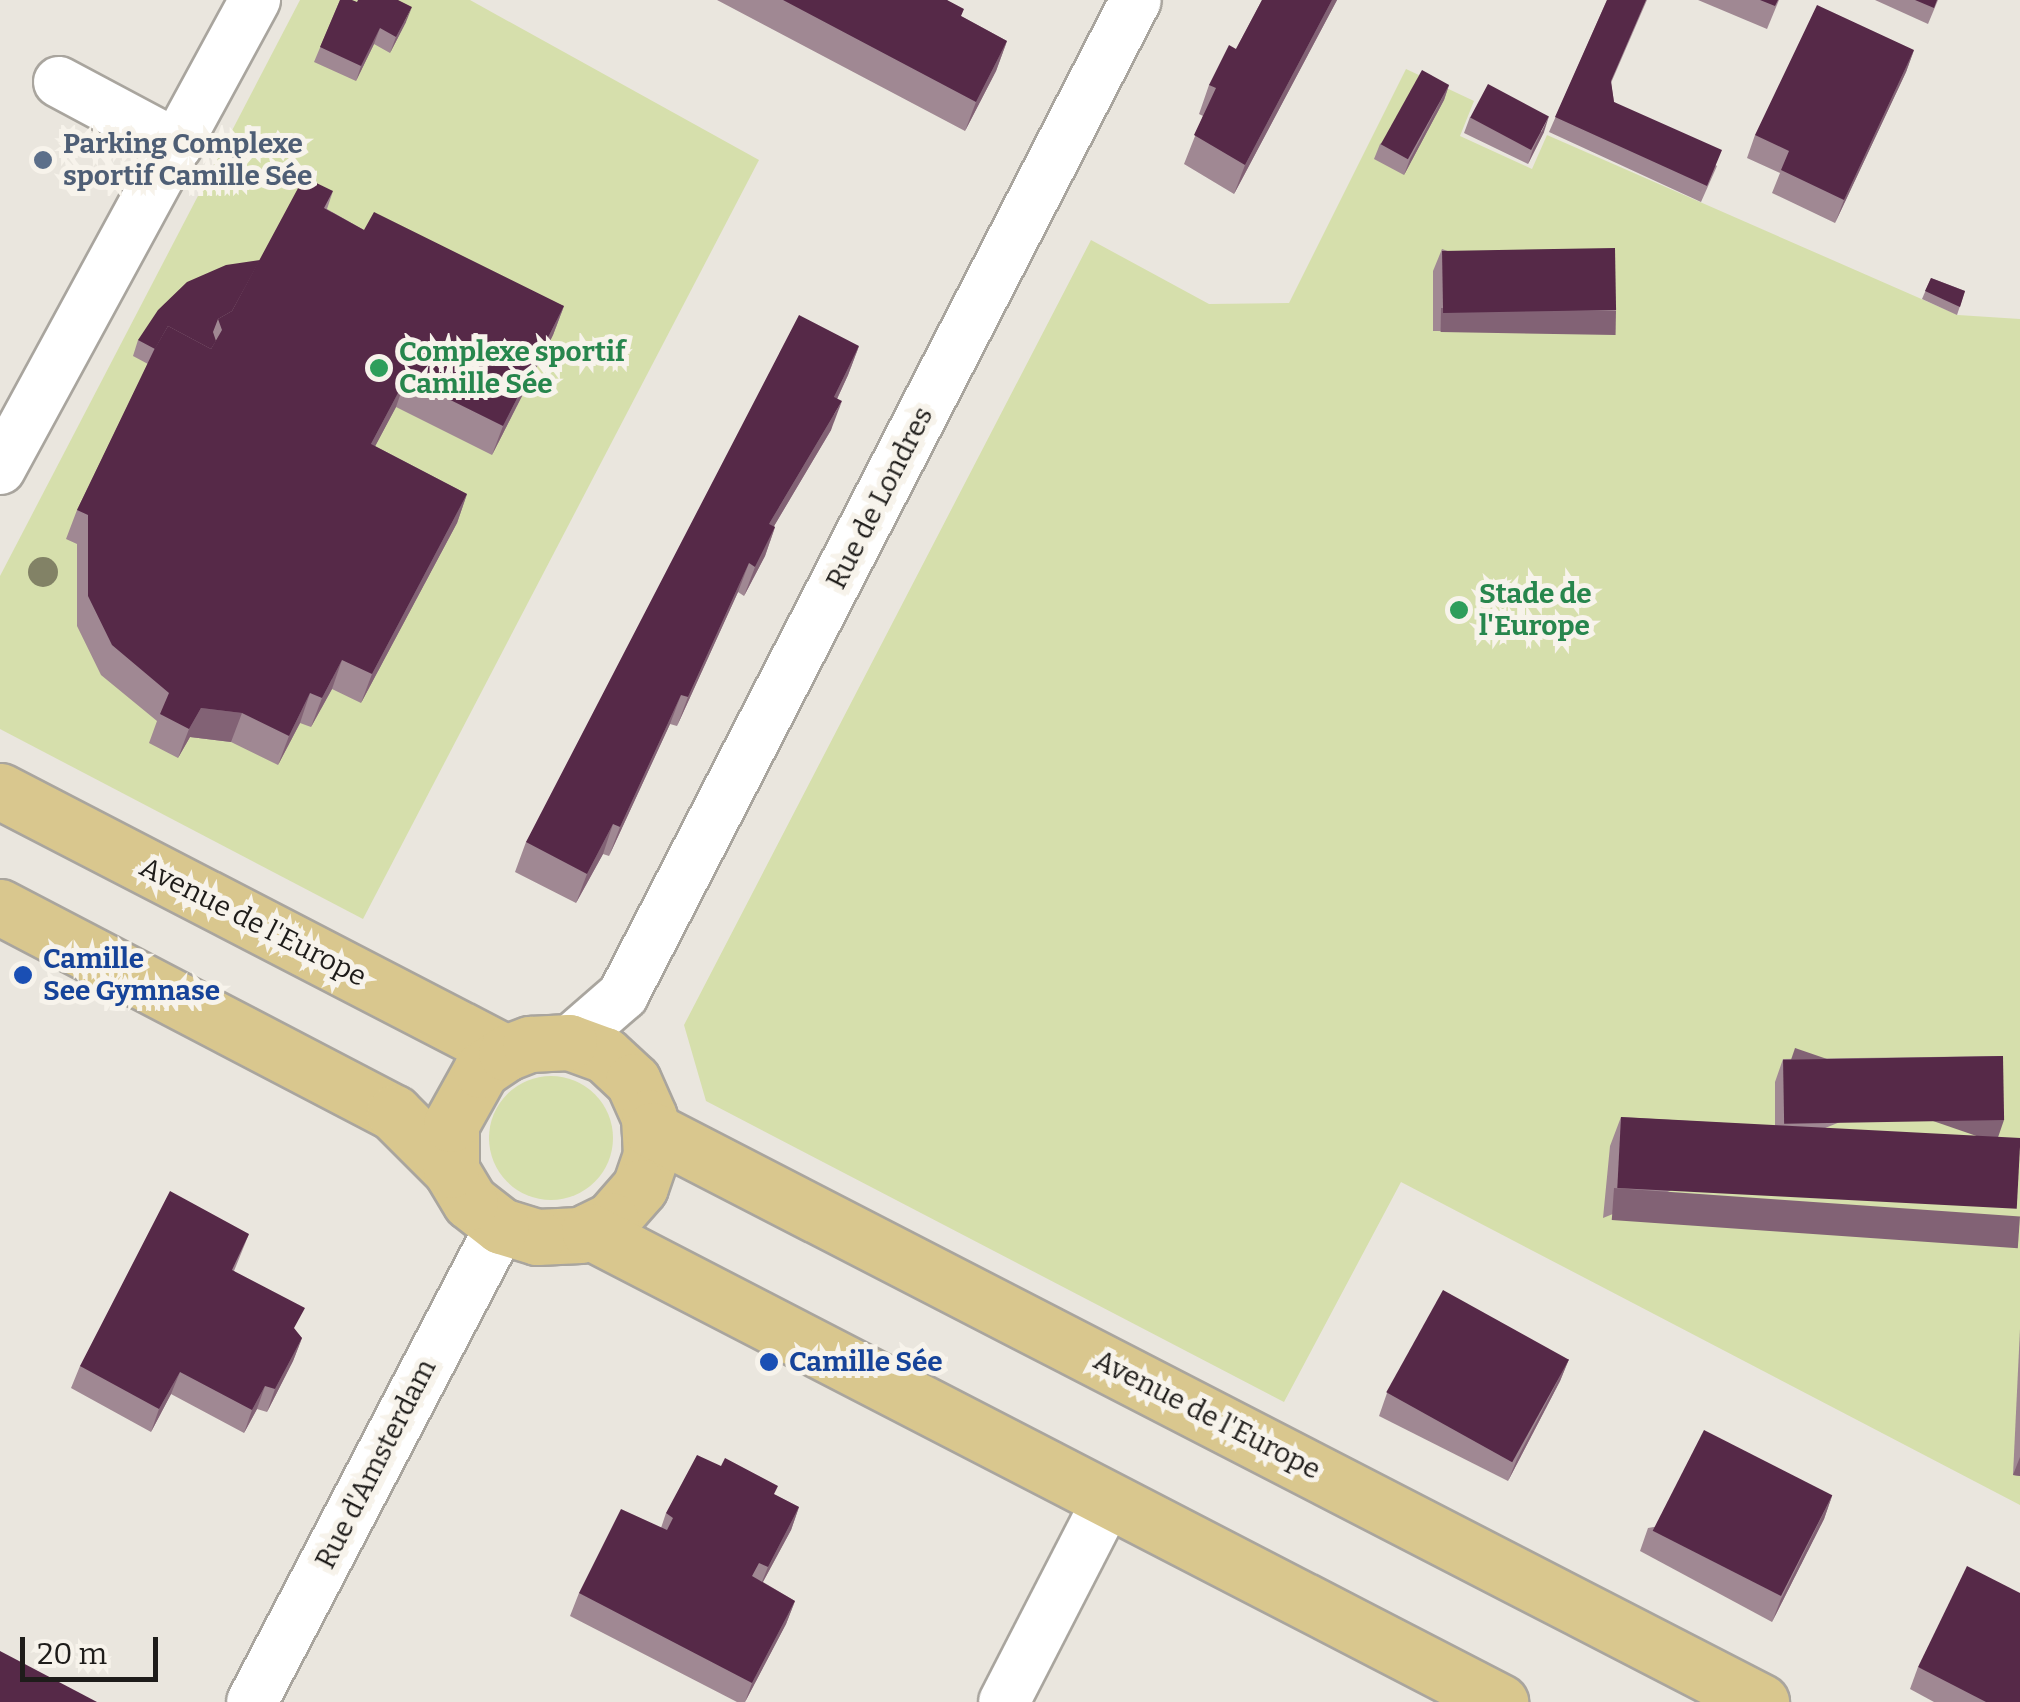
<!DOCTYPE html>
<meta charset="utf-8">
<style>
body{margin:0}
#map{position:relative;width:2020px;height:1702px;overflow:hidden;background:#eae6de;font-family:Bitter,serif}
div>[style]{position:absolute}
.green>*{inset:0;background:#d6dfac}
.round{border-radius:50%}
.roads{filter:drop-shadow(2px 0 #a9a59e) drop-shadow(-2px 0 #a9a59e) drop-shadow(0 2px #a9a59e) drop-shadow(0 -2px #a9a59e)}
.minor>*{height:50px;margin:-25px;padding:0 25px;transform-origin:25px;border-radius:25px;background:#fff}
.major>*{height:55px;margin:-27.5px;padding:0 27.5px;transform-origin:27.5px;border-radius:27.5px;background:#d9c78e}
.trees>*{width:30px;height:30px;margin:-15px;border-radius:50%;background:#828266}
.wall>*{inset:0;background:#a08893}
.shaded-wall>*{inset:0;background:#826275;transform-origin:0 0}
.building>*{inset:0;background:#562948;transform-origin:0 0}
.dots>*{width:28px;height:28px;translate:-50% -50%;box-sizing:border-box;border:5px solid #f7f3eb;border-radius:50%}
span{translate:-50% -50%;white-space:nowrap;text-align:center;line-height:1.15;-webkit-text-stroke:10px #f7f3eb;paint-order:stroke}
.service-label{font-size:28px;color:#4e5e75;font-weight:700}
.left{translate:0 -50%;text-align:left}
.leisure-label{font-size:28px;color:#27864d;font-weight:700}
.street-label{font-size:28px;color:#1e1c1a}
.transit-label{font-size:28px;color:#164399;font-weight:700}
.scale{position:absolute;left:20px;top:1637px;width:138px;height:45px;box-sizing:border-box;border:5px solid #1e1c1a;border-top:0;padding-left:12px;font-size:30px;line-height:35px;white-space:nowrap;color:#1e1c1a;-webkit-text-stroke:8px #f7f3eb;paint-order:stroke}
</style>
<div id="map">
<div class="green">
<i style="clip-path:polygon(300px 0,470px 0,759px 160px,363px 919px,0 729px,0 576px)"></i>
<i style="clip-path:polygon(1406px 69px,1474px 101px,1460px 136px,1532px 169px,1547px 135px,1958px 315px,2020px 319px,2020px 1505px,1401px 1182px,1284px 1402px,706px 1101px,684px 1025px,1091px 240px,1209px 304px,1289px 303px)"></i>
<i class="round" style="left:489px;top:1076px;width:124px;height:124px"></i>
</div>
<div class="roads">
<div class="minor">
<i style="left:59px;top:82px;width:134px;rotate:28.1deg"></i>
<i style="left:0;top:469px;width:534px;rotate:-61.47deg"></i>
<i style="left:569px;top:1042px;width:72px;rotate:-41deg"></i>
<i style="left:623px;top:995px;width:1119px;rotate:-62.73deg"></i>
<i style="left:252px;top:1702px;width:537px;rotate:-62.39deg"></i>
<i style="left:1004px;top:1702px;width:227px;rotate:-62.8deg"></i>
</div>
<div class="major">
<i style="left:0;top:791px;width:570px;rotate:27.37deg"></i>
<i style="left:0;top:907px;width:445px;rotate:27.6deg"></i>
<i style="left:394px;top:1113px;width:81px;rotate:45deg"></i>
<i style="left:569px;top:1042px;width:38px;rotate:20deg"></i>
<i style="left:605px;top:1055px;width:38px;rotate:43deg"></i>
<i style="left:633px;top:1081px;width:39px;rotate:66deg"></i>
<i style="left:649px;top:1117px;width:38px;rotate:87deg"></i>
<i style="left:651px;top:1155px;width:34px;rotate:109deg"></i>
<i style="left:640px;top:1187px;width:44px;rotate:131.3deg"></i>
<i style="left:611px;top:1220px;width:34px;rotate:154deg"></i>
<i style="left:580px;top:1235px;width:43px;rotate:177.3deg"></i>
<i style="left:537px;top:1237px;width:38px;rotate:-163deg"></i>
<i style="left:501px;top:1226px;width:39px;rotate:-142deg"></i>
<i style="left:470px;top:1202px;width:37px;rotate:-121deg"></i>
<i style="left:451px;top:1170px;width:46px;rotate:-90deg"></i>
<i style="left:451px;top:1124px;width:62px;rotate:-60.9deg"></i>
<i style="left:481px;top:1070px;width:30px;rotate:-34deg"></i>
<i style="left:506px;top:1053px;width:26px;rotate:-21deg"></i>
<i style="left:530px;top:1044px;width:39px;rotate:-3deg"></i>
<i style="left:652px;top:1130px;width:1248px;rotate:27.28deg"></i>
<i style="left:589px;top:1231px;width:1026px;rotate:27.34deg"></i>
</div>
</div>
<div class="trees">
<i style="left:43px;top:572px"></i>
</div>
<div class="wall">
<i style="clip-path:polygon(340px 0,406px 22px,390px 53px,374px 44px,356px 81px,314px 62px)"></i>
<i style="clip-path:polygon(717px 0,947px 0,961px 16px,1007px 41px,996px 71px,965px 131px)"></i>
<i style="clip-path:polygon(1262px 0,1337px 0,1234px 194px,1184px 164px,1203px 116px,1199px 114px,1209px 85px,1236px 49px)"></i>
<i style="clip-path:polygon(1607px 0,1647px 0,1611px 83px,1614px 102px,1717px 166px,1701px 202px,1549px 132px)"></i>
<i style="clip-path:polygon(1698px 0,1779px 0,1767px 29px)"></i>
<i style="clip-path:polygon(1875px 0,1938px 0,1928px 24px)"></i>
<i style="clip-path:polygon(1914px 50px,1906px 72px,1835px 223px,1772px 193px,1780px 173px,1747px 158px,1755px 135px)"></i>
<i style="clip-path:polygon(1449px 85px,1444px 100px,1404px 175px,1374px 159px,1380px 144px)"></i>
<i style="clip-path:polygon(1470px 117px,1544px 132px,1528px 164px,1464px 133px)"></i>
<i style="clip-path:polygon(333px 191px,327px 209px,364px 230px,564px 306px,553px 335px,492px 455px,396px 407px,375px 446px,467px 494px,457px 523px,361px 703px,332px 689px,311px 727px,300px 723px,278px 765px,231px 742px,190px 737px,178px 758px,149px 743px,157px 721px,101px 675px,77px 626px,77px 544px,66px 539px,77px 510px,148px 364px,133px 356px,138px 340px,260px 260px)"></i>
<i style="clip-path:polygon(1442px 249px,1616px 310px,1608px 332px,1433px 331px,1433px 271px)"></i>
<i style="clip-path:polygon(1931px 278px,1965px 291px,1957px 315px,1922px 299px)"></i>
<i style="clip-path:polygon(859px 346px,848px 375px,837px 399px,831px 430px,774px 526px,775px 527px,765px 556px,744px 596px,738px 592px,677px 726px,670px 724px,609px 856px,603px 854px,576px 903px,515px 872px,526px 842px)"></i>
<i style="clip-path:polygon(2003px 1056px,1603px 1218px,1610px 1146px,1621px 1117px,1775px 1126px,1775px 1082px,1783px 1059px)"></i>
<i style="clip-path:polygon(249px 1234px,234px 1271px,302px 1338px,293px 1361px,267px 1412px,257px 1409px,244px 1433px,171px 1394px,151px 1432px,71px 1388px,80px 1366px)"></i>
<i style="clip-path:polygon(2020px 1329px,2020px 1476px,2013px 1475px)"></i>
<i style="clip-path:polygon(1569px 1359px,1560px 1381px,1508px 1481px,1379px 1416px,1387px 1393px)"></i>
<i style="clip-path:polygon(775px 1495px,799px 1507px,791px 1530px,763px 1582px,795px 1601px,786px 1624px,745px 1702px,737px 1702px,570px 1616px,579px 1593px,661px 1528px,666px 1513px)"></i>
<i style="clip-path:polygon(1832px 1496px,1824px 1519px,1772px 1622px,1640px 1551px,1648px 1528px)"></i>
<i style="clip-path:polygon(1918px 1667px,2020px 1702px,1934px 1702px,1910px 1689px)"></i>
</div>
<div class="shaded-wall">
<i style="clip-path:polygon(1332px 0,1337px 0,1234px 194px,1245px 165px)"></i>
<i style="clip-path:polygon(412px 7px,406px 22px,390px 53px,396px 37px)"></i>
<i style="clip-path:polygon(380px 28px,374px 44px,356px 81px,361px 66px)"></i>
<i style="clip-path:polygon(1007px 41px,996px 71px,965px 131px,976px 102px)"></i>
<i style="clip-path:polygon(1914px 50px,1906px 72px,1835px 223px,1844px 200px)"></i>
<i style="clip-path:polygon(1449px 85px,1444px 100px,1404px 175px,1410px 159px)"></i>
<i style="clip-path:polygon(1549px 116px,1544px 132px,1528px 164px,1533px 149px)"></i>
<i style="clip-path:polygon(564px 306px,553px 335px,492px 455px,503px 426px)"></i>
<i style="left:1441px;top:308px;width:175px;height:24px;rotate:1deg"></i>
<i style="clip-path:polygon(859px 346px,848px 375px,824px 427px,834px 397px)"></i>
<i style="clip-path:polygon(406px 378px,396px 407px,361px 473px,371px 444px)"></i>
<i style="clip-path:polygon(842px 401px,831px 430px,758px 553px,769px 524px)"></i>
<i style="clip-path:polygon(467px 494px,457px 523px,361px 703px,372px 674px)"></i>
<i style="clip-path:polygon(775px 527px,765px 556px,744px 596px,755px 567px)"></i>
<i style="clip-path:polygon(749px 563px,738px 592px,677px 726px,688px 697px)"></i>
<i style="clip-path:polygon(342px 660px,332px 689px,311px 727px,322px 698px)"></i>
<i style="clip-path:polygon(310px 693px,300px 723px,278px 765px,289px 736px)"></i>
<i style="clip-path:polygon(681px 695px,670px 724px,609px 856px,620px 827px)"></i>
<i style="clip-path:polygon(201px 708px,242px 713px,231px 742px,190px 737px,178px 758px,189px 729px)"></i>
<i style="clip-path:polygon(613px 824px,603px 854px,576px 903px,587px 874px)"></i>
<i style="left:2004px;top:1120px;width:24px;height:221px;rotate:109deg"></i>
<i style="left:1614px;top:1188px;width:407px;height:32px;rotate:4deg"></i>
<i style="clip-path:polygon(302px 1338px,293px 1361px,267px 1412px,275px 1389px)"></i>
<i style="clip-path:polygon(1569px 1359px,1560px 1381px,1508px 1481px,1517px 1459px)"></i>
<i style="clip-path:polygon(180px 1372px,171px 1394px,151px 1432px,159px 1409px)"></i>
<i style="clip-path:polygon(265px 1386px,257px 1409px,244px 1433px,252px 1410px)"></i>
<i style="clip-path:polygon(2020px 1457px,2020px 1476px,2013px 1475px)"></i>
<i style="clip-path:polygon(1832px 1496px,1824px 1519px,1772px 1622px,1781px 1599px)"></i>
<i style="clip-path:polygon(799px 1507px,791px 1530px,759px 1589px,768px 1567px)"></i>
<i style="clip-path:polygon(795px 1601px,786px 1624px,745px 1702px,752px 1683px)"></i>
</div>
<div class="building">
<i style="clip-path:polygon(340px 0,352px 0,357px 2px,358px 0,398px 0,412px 7px,396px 37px,380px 28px,361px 66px,320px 47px)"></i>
<i style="clip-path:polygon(783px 0,947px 0,964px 9px,961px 16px,1007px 41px,976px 102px)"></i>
<i style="clip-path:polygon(1262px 0,1332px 0,1245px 165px,1194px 135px,1216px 88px,1209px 85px,1229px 45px,1236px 49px)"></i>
<i style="clip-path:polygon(1607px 0,1646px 0,1611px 81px,1614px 102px,1722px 150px,1707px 186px,1555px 117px)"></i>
<i style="clip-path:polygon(1760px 0,1778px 0,1775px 6px)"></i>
<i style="clip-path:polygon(1915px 0,1937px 0,1934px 8px)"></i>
<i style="clip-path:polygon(1817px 5px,1914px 50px,1844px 200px,1781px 170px,1789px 151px,1755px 135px)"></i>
<i style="left:1422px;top:70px;width:31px;height:85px;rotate:29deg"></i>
<i style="left:1488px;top:84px;width:69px;height:38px;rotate:28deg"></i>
<i style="clip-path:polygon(304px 177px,333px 191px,324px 208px,364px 230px,374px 212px,564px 306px,503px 426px,406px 378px,371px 444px,467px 494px,372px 674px,342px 660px,322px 698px,310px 693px,289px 736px,242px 713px,201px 708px,189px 729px,160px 714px,169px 693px,112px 645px,88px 596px,88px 515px,77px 510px,154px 350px,168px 326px,211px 349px,222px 330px,218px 319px,232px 311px)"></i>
<i style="left:1615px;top:248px;width:62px;height:173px;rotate:89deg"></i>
<i style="clip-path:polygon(260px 260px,232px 311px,218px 319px,213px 332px,216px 341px,211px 349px,168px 326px,155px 349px,138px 340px,158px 310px,187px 282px,226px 265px)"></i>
<i style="clip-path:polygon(1931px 278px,1965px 291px,1960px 307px,1925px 291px)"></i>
<i style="clip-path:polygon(799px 315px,859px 346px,834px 397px,842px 401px,769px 524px,775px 527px,755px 567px,749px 563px,688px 697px,681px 695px,620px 827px,613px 824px,587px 874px,526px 842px)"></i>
<i style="left:2003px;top:1056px;width:64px;height:220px;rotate:89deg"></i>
<i style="left:1621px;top:1117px;width:400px;height:71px;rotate:3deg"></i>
<i style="clip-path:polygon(170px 1191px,249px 1234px,232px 1270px,305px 1308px,294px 1328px,302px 1338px,275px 1389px,265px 1386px,252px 1410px,180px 1372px,159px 1409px,80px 1366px)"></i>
<i style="left:1443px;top:1290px;width:144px;height:117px;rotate:29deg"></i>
<i style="left:1704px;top:1430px;width:144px;height:113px;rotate:27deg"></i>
<i style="clip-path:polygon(697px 1455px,721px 1466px,725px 1458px,778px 1486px,774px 1494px,799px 1507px,768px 1567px,759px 1563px,752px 1576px,795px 1601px,752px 1683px,579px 1593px,621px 1509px,667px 1530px,673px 1518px,666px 1513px)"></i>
<i style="clip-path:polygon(1967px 1566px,2020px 1593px,2020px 1702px,1986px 1702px,1918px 1667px)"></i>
<i style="clip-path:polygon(0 1651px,97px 1702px,0 1702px)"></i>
</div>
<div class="dots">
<i style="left:43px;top:160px;background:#5c6f8a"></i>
<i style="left:379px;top:368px;background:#2e9e5b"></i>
<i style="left:1459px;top:610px;background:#2e9e5b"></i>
<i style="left:23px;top:975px;background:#1a4fb4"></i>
<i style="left:769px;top:1362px;background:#1a4fb4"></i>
</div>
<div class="service-label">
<span class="left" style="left:63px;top:160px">Parking Complexe<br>sportif Camille Sée</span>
</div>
<div class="leisure-label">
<span class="left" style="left:399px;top:368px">Complexe sportif<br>Camille Sée</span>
<span class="left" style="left:1479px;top:610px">Stade de<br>l'Europe</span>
</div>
<div class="street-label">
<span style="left:880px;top:498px;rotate:-63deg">Rue de Londres</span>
<span style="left:253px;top:922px;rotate:27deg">Avenue de l'Europe</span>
<span style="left:1207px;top:1415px;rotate:27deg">Avenue de l'Europe</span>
<span style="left:376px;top:1464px;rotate:-63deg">Rue d'Amsterdam</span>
</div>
<div class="transit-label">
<span class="left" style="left:43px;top:975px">Camille<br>See Gymnase</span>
<span class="left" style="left:789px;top:1362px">Camille Sée</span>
</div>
<div class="scale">20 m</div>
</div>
